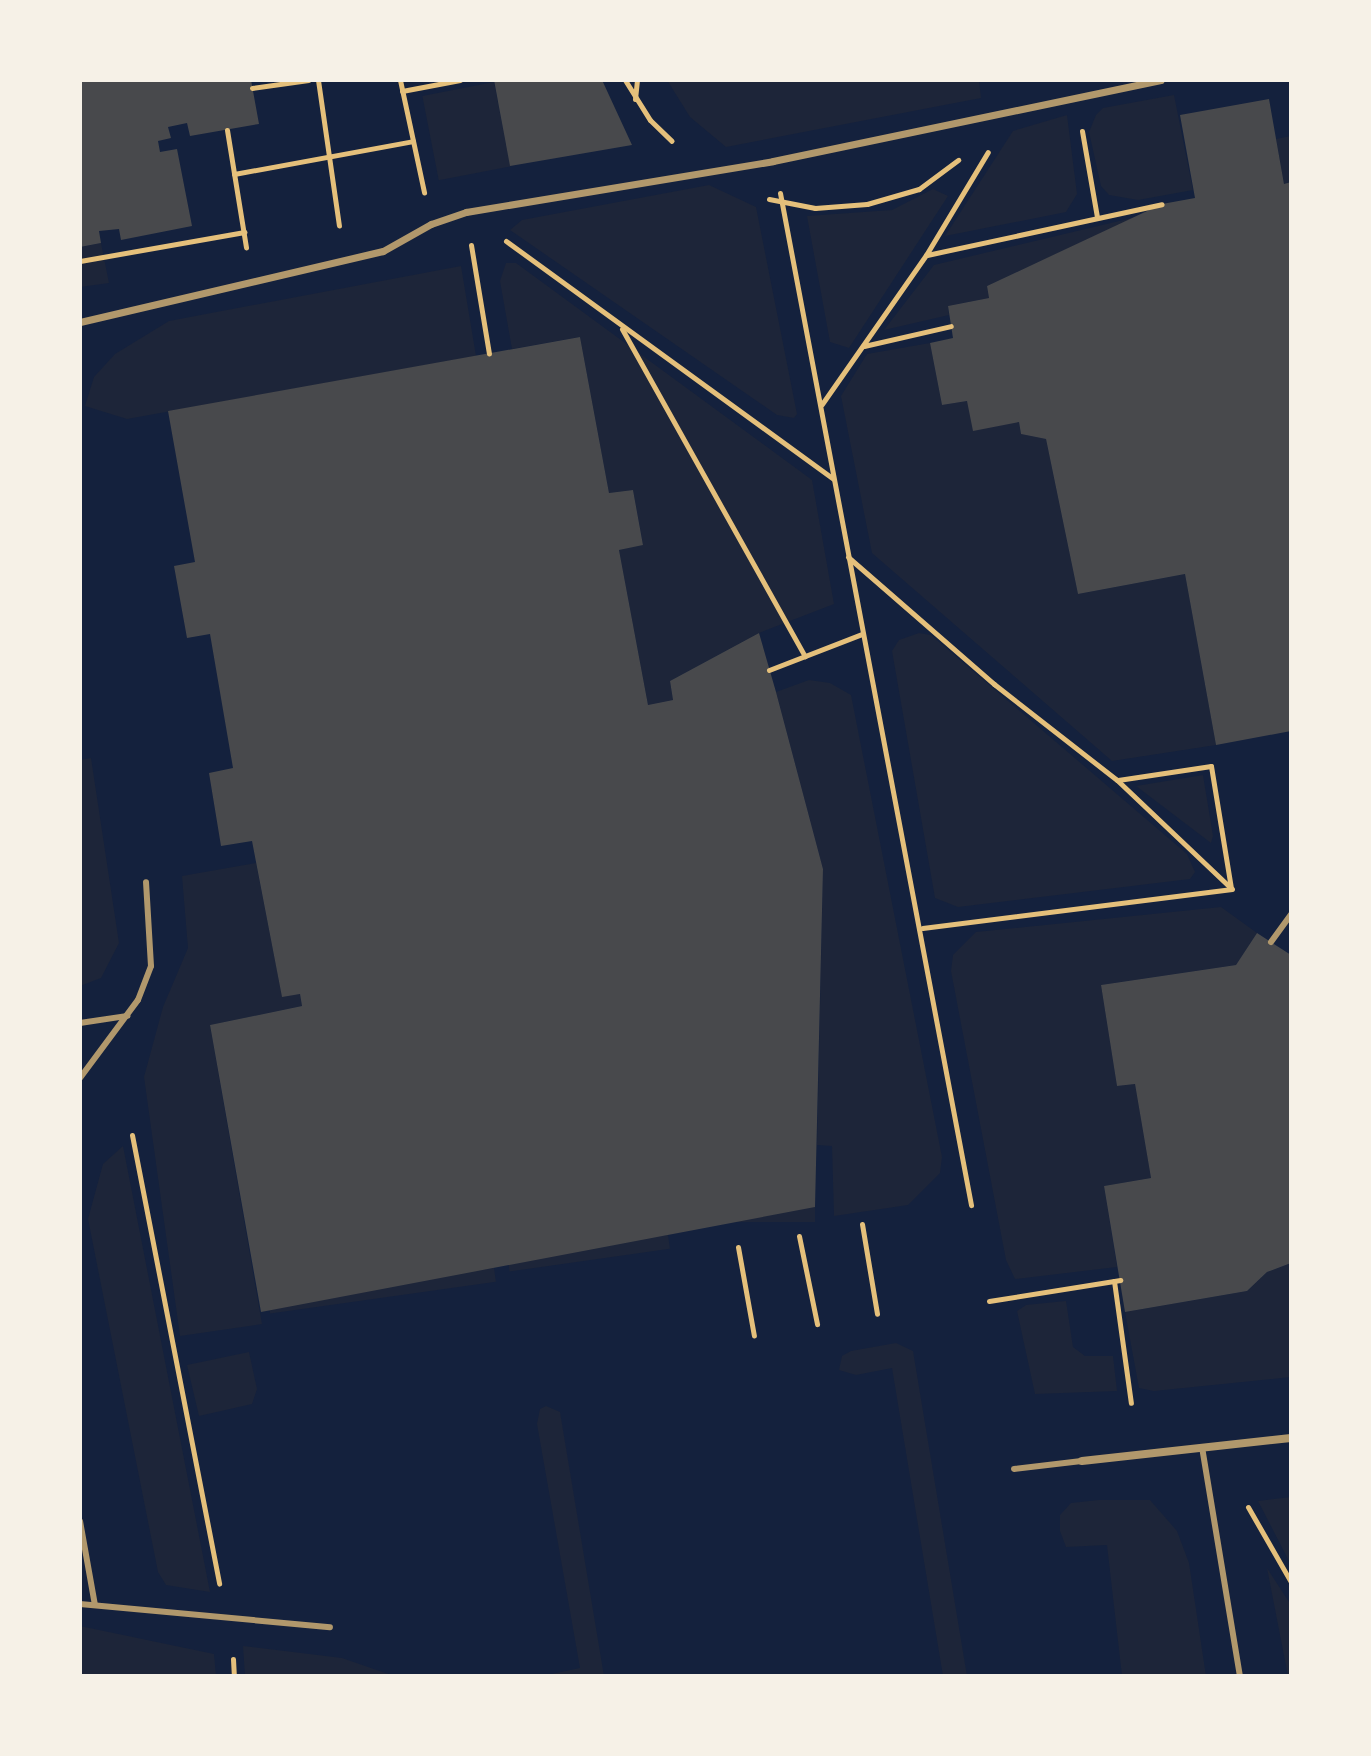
<!DOCTYPE html>
<style>
body{margin:0}
#map{position:relative;width:1371px;height:1756px;overflow:hidden;background:#14213d;font-family:Karla,sans-serif}
div>[style]{position:absolute}
.green>*{inset:0;background:#1d2539;transform-origin:0 0}
.building>*{inset:0;background:#48494c}
.path>*{height:5px;margin:-2.5px;padding:0 2.5px;transform-origin:2.5px;border-radius:2.5px;background:#e5c07b}
.service>*{height:6px;margin:-3px;padding:0 3px;transform-origin:3px;border-radius:3px;background:#b1986c}
.pedestrian>*{height:7px;margin:-3.5px;padding:0 3.5px;transform-origin:3.5px;border-radius:3.5px;background:#b1986c}
.minor>*{height:8px;margin:-4px;padding:0 4px;transform-origin:4px;border-radius:4px;background:#b1986c}
span{translate:-50% -50%;white-space:nowrap;text-align:center;line-height:1.15;-webkit-text-stroke:6px #f6f1e7;paint-order:stroke}
.frame{position:absolute;inset:0;border:82px solid #f6f1e7;pointer-events:none}
</style>
<div id="map">
<div class="green">
<i style="clip-path:polygon(667px 80px,979px 80px,981px 98px,726px 147px,690px 117px)"></i>
<i style="left:494px;top:82px;width:86px;height:73px;rotate:79deg"></i>
<i style="clip-path:polygon(1174px 95px,1193px 190px,1138px 200px,1109px 195px,1101px 186px,1089px 132px,1096px 115px,1103px 108px)"></i>
<i style="clip-path:polygon(1067px 115px,1077px 194px,1066px 212px,945px 236px,1013px 131px)"></i>
<i style="clip-path:polygon(1291px 136px,1291px 182px,1284px 184px,1276px 139px)"></i>
<i style="clip-path:polygon(709px 185px,756px 207px,797px 414px,794px 418px,777px 415px,510px 230px,522px 220px)"></i>
<i style="clip-path:polygon(933px 189px,948px 196px,849px 348px,830px 342px,807px 216px,892px 210px)"></i>
<i style="clip-path:polygon(1136px 217px,987px 286px,989px 298px,948px 306px,949px 315px,884px 330px,934px 265px)"></i>
<i style="clip-path:polygon(101px 243px,109px 283px,80px 287px,80px 247px)"></i>
<i style="clip-path:polygon(506px 263px,516px 263px,812px 480px,834px 604px,759px 633px,670px 681px,673px 700px,648px 705px,619px 550px,643px 544px,633px 490px,609px 493px,580px 337px,512px 349px,500px 281px)"></i>
<i style="clip-path:polygon(461px 266px,476px 356px,127px 419px,85px 406px,94px 377px,115px 354px,169px 321px)"></i>
<i style="clip-path:polygon(930px 343px,942px 405px,967px 401px,1019px 422px,1021px 434px,1046px 439px,1078px 594px,1185px 574px,1216px 745px,1112px 761px,872px 553px,841px 396px,867px 354px)"></i>
<i style="clip-path:polygon(919px 633px,931px 635px,1187px 854px,1195px 872px,1190px 879px,958px 907px,935px 898px,892px 651px,899px 640px)"></i>
<i style="clip-path:polygon(809px 680px,830px 683px,851px 695px,942px 1157px,940px 1173px,908px 1205px,834px 1216px,832px 1146px,817px 1145px,823px 869px,776px 692px)"></i>
<i style="clip-path:polygon(91px 758px,119px 943px,101px 978px,80px 986px,80px 760px)"></i>
<i style="clip-path:polygon(1203px 775px,1213px 836px,1211px 843px,1136px 786px)"></i>
<i style="clip-path:polygon(256px 863px,282px 996px,300px 994px,302px 1006px,210px 1025px,262px 1324px,180px 1336px,144px 1077px,163px 1007px,188px 948px,182px 876px)"></i>
<i style="clip-path:polygon(1221px 907px,1257px 933px,1236px 965px,1101px 985px,1117px 1086px,1135px 1084px,1151px 1178px,1104px 1186px,1117px 1267px,1015px 1279px,1006px 1260px,951px 971px,953px 955px,976px 932px)"></i>
<i style="clip-path:polygon(123px 1146px,210px 1592px,166px 1585px,158px 1572px,88px 1219px,103px 1164px)"></i>
<i style="left:815px;top:1207px;width:15px;height:129px;rotate:90deg"></i>
<i style="left:668px;top:1235px;width:14px;height:162px;rotate:82deg"></i>
<i style="clip-path:polygon(1291px 1263px,1291px 1377px,1154px 1391px,1139px 1388px,1125px 1312px,1247px 1291px,1267px 1272px)"></i>
<i style="left:494px;top:1268px;width:14px;height:228px;rotate:82deg"></i>
<i style="clip-path:polygon(1066px 1301px,1073px 1347px,1085px 1356px,1113px 1356px,1117px 1391px,1035px 1394px,1017px 1311px,1026px 1305px)"></i>
<i style="clip-path:polygon(896px 1343px,913px 1351px,967px 1676px,943px 1676px,892px 1368px,856px 1375px,839px 1370px,842px 1356px,851px 1351px)"></i>
<i style="clip-path:polygon(249px 1352px,257px 1389px,252px 1404px,199px 1416px,187px 1365px)"></i>
<i style="clip-path:polygon(546px 1406px,560px 1412px,604px 1676px,542px 1676px,580px 1668px,537px 1424px,540px 1409px)"></i>
<i style="clip-path:polygon(1291px 1497px,1291px 1565px,1258px 1501px)"></i>
<i style="clip-path:polygon(1099px 1500px,1150px 1500px,1177px 1531px,1189px 1563px,1206px 1676px,1122px 1676px,1107px 1545px,1066px 1547px,1060px 1531px,1060px 1515px,1071px 1503px)"></i>
<i style="clip-path:polygon(1267px 1568px,1291px 1605px,1291px 1676px,1288px 1676px)"></i>
<i style="clip-path:polygon(80px 1626px,214px 1654px,216px 1676px,80px 1676px)"></i>
<i style="clip-path:polygon(243px 1646px,342px 1658px,394px 1676px,245px 1676px)"></i>
</div>
<div class="building">
<i style="clip-path:polygon(80px 80px,251px 80px,259px 124px,190px 136px,187px 123px,168px 127px,171px 138px,158px 141px,160px 152px,177px 149px,192px 226px,121px 240px,119px 229px,99px 231px,101px 243px,80px 247px)"></i>
<i style="clip-path:polygon(494px 80px,602px 80px,632px 145px,510px 166px)"></i>
<i style="clip-path:polygon(1269px 99px,1284px 184px,1291px 182px,1291px 731px,1216px 745px,1185px 574px,1078px 594px,1046px 439px,1021px 434px,1019px 422px,973px 431px,967px 401px,942px 405px,930px 343px,953px 338px,948px 306px,989px 298px,987px 286px,1162px 204px,1195px 198px,1180px 115px)"></i>
<i style="clip-path:polygon(580px 337px,609px 493px,633px 490px,643px 545px,619px 550px,648px 705px,673px 700px,670px 681px,759px 633px,776px 692px,823px 869px,815px 1207px,261px 1312px,210px 1025px,302px 1006px,300px 994px,282px 997px,252px 841px,221px 846px,209px 773px,233px 768px,210px 634px,187px 638px,174px 566px,195px 562px,168px 411px)"></i>
<i style="clip-path:polygon(1257px 933px,1291px 955px,1291px 1263px,1267px 1272px,1247px 1291px,1125px 1312px,1104px 1186px,1151px 1178px,1135px 1084px,1117px 1086px,1101px 985px,1236px 965px)"></i>
</div>
<div class="path">
<i style="left:318px;top:80px;width:147px;rotate:81.8deg"></i>
<i style="left:400px;top:80px;width:115px;rotate:77.9deg"></i>
<i style="left:625px;top:80px;width:47px;rotate:58deg"></i>
<i style="left:650px;top:120px;width:30px;rotate:44deg"></i>
<i style="left:252px;top:88px;width:57px;rotate:-8.1deg"></i>
<i style="left:402px;top:91px;width:59px;rotate:-10.7deg"></i>
<i style="left:635px;top:99px;width:19px;rotate:-84deg"></i>
<i style="left:227px;top:130px;width:119px;rotate:80.8deg"></i>
<i style="left:1082px;top:131px;width:87px;rotate:80.1deg"></i>
<i style="left:234px;top:174px;width:182px;rotate:-10.4deg"></i>
<i style="left:780px;top:193px;width:1030px;rotate:79.31deg"></i>
<i style="left:769px;top:199px;width:47px;rotate:11.1deg"></i>
<i style="left:815px;top:208px;width:52px;rotate:-4.4deg"></i>
<i style="left:867px;top:204px;width:54px;rotate:-16.1deg"></i>
<i style="left:919px;top:189px;width:49px;rotate:-36.6deg"></i>
<i style="left:506px;top:241px;width:404px;rotate:36deg"></i>
<i style="left:471px;top:245px;width:110px;rotate:80.6deg"></i>
<i style="left:927px;top:255px;width:240px;rotate:-12.2deg"></i>
<i style="left:80px;top:261px;width:167px;rotate:-10deg"></i>
<i style="left:622px;top:329px;width:375px;rotate:60.8deg"></i>
<i style="left:864px;top:346px;width:89px;rotate:-12.9deg"></i>
<i style="left:822px;top:404px;width:182px;rotate:-55.1deg"></i>
<i style="left:926px;top:255px;width:120px;rotate:-59deg"></i>
<i style="left:848px;top:557px;width:194px;rotate:41deg"></i>
<i style="left:994px;top:684px;width:156px;rotate:38deg"></i>
<i style="left:1117px;top:780px;width:158px;rotate:43.5deg"></i>
<i style="left:1232px;top:889px;width:312px;rotate:172.8deg"></i>
<i style="left:769px;top:670px;width:100px;rotate:-21.2deg"></i>
<i style="left:1118px;top:780px;width:94px;rotate:-8.6deg"></i>
<i style="left:1211px;top:766px;width:124px;rotate:80.7deg"></i>
<i style="left:132px;top:1135px;width:457px;rotate:79deg"></i>
<i style="left:862px;top:1224px;width:91px;rotate:80.5deg"></i>
<i style="left:799px;top:1236px;width:90px;rotate:78.4deg"></i>
<i style="left:738px;top:1247px;width:90px;rotate:79.8deg"></i>
<i style="left:1114px;top:1281px;width:123px;rotate:82.1deg"></i>
<i style="left:989px;top:1301px;width:133px;rotate:-9.1deg"></i>
<i style="left:1248px;top:1507px;width:86px;rotate:60.2deg"></i>
<i style="left:233px;top:1659px;width:17px;rotate:87deg"></i>
</div>
<div class="service">
<i style="left:1271px;top:942px;width:34px;rotate:-54deg"></i>
<i style="left:80px;top:1023px;width:48px;rotate:-8.5deg"></i>
<i style="left:80px;top:1078px;width:97px;rotate:-53.4deg"></i>
<i style="left:138px;top:1000px;width:36px;rotate:-69deg"></i>
<i style="left:151px;top:966px;width:84px;rotate:-93.4deg"></i>
<i style="left:1202px;top:1447px;width:232px;rotate:80.6deg"></i>
<i style="left:1014px;top:1469px;width:68px;rotate:-6.7deg"></i>
<i style="left:80px;top:1521px;width:85px;rotate:79.9deg"></i>
<i style="left:80px;top:1604px;width:251px;rotate:5.3deg"></i>
</div>
<div class="pedestrian">
<i style="left:80px;top:322px;width:311px;rotate:-13.2deg"></i>
<i style="left:383px;top:251px;width:55px;rotate:-29.4deg"></i>
<i style="left:431px;top:224px;width:37px;rotate:-19deg"></i>
<i style="left:466px;top:212px;width:311px;rotate:-9.4deg"></i>
<i style="left:773px;top:161px;width:396px;rotate:-11.8deg"></i>
</div>
<div class="minor">
<i style="left:1082px;top:1461px;width:210px;rotate:-6.3deg"></i>
</div>
<div class="frame"></div>
</div>
